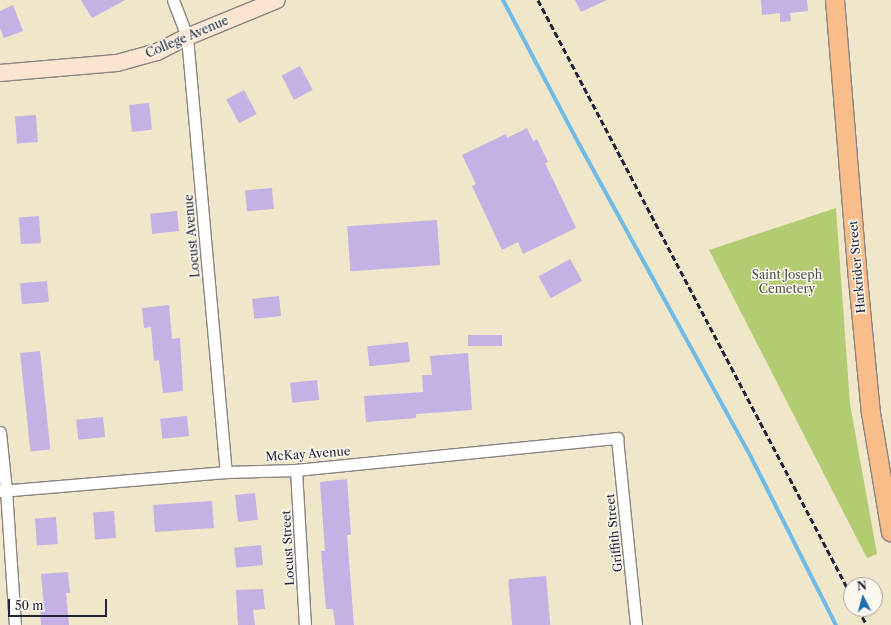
<!DOCTYPE html>
<style>
body{margin:0}
#map{position:relative;width:891px;height:625px;overflow:hidden;background:#f0e6ca;font-family:"Libre Caslon Text",serif}
div>[style]{position:absolute}
.green>*{inset:0;background:#b3cc72}
.stream>*{height:4px;margin:-2px;padding:0 2px;transform-origin:2px;border-radius:2px;background:#6fbbe8}
.building>*{inset:0;background:#c3b2e3;transform-origin:0 0}
.roads{filter:drop-shadow(1px 0 #898482) drop-shadow(-1px 0 #898482) drop-shadow(0 1px #898482) drop-shadow(0 -1px #898482)}
.street>*{height:11px;margin:-5.5px;padding:0 5.5px;transform-origin:5.5px;border-radius:5.5px;background:#fff}
.secondary>*{height:16px;margin:-8px;padding:0 8px;transform-origin:8px;border-radius:8px;background:#fce5d0}
.primary>*{height:18px;margin:-9px;padding:0 9px;transform-origin:9px;border-radius:9px;background:#f8bd89}
.rail>*{height:3px;margin-top:-1.5px;transform-origin:0;background:repeating-linear-gradient(90deg,#22223b 0 6px,transparent 0 9px)}
span{translate:-50% -50%;white-space:nowrap;text-align:center;line-height:1.15;-webkit-text-stroke:3px #fbf7ec;paint-order:stroke}
.street-label{font-size:12px;color:#22223b}
.park-label{font-size:12px;color:#4e554c}
.north{position:absolute;left:843px;top:577px;width:40px;height:40px;box-sizing:border-box;background:#fbf7ec;border:1px solid #a4a2a5;border-radius:50%;rotate:354deg;font-size:11px;font-weight:700;line-height:16px;text-align:center;color:#22223b}
.north::after{content:'';display:block;margin:auto;width:14px;height:18px;background:#1f6fb2;clip-path:polygon(50% 0,100% 100%,50% 72%,0 100%)}
.scale{position:absolute;left:8px;top:599px;width:99px;height:18px;box-sizing:border-box;border:2px solid #22223b;border-top:0;padding-left:5px;font-size:12px;line-height:14px;white-space:nowrap;color:#22223b;-webkit-text-stroke:3px #fbf7ec;paint-order:stroke}
</style>
<div id="map">
<div class="green">
<i style="clip-path:polygon(836px 208px,850px 404px,877px 554px,867px 558px,709px 250px)"></i>
</div>
<div class="stream">
<i style="left:503px;top:0;width:163px;rotate:62.2deg"></i>
<i style="left:579px;top:144px;width:359px;rotate:61.2deg"></i>
<i style="left:752px;top:459px;width:186px;rotate:63.2deg"></i>
</div>
<div class="building">
<i style="clip-path:polygon(81px 0,125px 0,92px 18px)"></i>
<i style="clip-path:polygon(575px 0,607px 0,581px 12px)"></i>
<i style="clip-path:polygon(761px 0,807px 0,808px 11px,790px 13px,791px 21px,780px 22px,780px 13px,762px 15px)"></i>
<i style="clip-path:polygon(13px 5px,23px 31px,4px 38px,0 28px,0 11px)"></i>
<i style="left:300px;top:66px;width:27px;height:21px;rotate:62deg"></i>
<i style="left:244px;top:90px;width:27px;height:20px;rotate:62deg"></i>
<i style="left:149px;top:103px;width:27px;height:20px;rotate:84deg"></i>
<i style="left:36px;top:115px;width:27px;height:21px;rotate:86deg"></i>
<i style="clip-path:polygon(527px 128px,533px 141px,537px 139px,548px 162px,545px 163px,576px 228px,523px 254px,518px 242px,502px 250px,472px 186px,476px 184px,462px 155px,506px 134px,507px 138px)"></i>
<i style="left:272px;top:188px;width:21px;height:27px;rotate:85deg"></i>
<i style="left:177px;top:211px;width:20px;height:27px;rotate:84deg"></i>
<i style="left:39px;top:216px;width:27px;height:20px;rotate:86deg"></i>
<i style="left:437px;top:220px;width:45px;height:90px;rotate:86deg"></i>
<i style="left:570px;top:259px;width:25px;height:36px;rotate:61deg"></i>
<i style="left:47px;top:281px;width:21px;height:27px;rotate:85deg"></i>
<i style="left:279px;top:296px;width:20px;height:27px;rotate:84deg"></i>
<i style="clip-path:polygon(169px 305px,172px 339px,180px 338px,183px 391px,163px 393px,159px 360px,154px 361px,151px 327px,144px 328px,142px 308px)"></i>
<i style="left:502px;top:335px;width:11px;height:34px;rotate:90deg"></i>
<i style="left:408px;top:342px;width:20px;height:41px;rotate:84deg"></i>
<i style="left:40px;top:351px;width:99px;height:20px;rotate:84deg"></i>
<i style="clip-path:polygon(468px 353px,472px 410px,416px 414px,416px 418px,366px 422px,364px 396px,423px 392px,422px 375px,432px 375px,430px 356px)"></i>
<i style="left:317px;top:380px;width:20px;height:27px;rotate:84deg"></i>
<i style="left:187px;top:416px;width:20px;height:27px;rotate:84deg"></i>
<i style="left:103px;top:417px;width:20px;height:27px;rotate:84deg"></i>
<i style="clip-path:polygon(347px 479px,351px 535px,347px 535px,354px 625px,335px 625px,333px 609px,326px 609px,321px 551px,325px 551px,320px 482px)"></i>
<i style="left:255px;top:493px;width:27px;height:20px;rotate:84deg"></i>
<i style="left:212px;top:501px;width:27px;height:59px;rotate:86deg"></i>
<i style="left:114px;top:511px;width:27px;height:21px;rotate:86deg"></i>
<i style="left:56px;top:517px;width:27px;height:21px;rotate:86deg"></i>
<i style="left:261px;top:545px;width:20px;height:27px;rotate:84deg"></i>
<i style="clip-path:polygon(68px 572px,70px 593px,66px 593px,69px 625px,41px 625px,40px 608px,44px 607px,41px 574px)"></i>
<i style="left:546px;top:576px;width:49px;height:38px;rotate:85deg"></i>
<i style="clip-path:polygon(263px 589px,265px 609px,253px 610px,255px 625px,238px 625px,236px 590px)"></i>
</div>
<div class="roads">
<div class="street">
<i style="left:173px;top:0;width:40px;rotate:69deg"></i>
<i style="left:187px;top:37px;width:437px;rotate:84.9deg"></i>
<i style="left:0;top:432px;width:58px;rotate:84.1deg"></i>
<i style="left:6px;top:490px;width:135px;rotate:86.2deg"></i>
<i style="left:296px;top:470px;width:155px;rotate:86.7deg"></i>
<i style="left:0;top:491px;width:227px;rotate:-4.8deg"></i>
<i style="left:226px;top:472px;width:70px;rotate:-1.6deg"></i>
<i style="left:296px;top:470px;width:323px;rotate:-5.7deg"></i>
<i style="left:617px;top:438px;width:188px;rotate:84.2deg"></i>
</div>
<div class="secondary">
<i style="left:0;top:73px;width:117px;rotate:-4.9deg"></i>
<i style="left:117px;top:63px;width:41px;rotate:-15.4deg"></i>
<i style="left:157px;top:52px;width:34px;rotate:-27deg"></i>
<i style="left:187px;top:37px;width:97px;rotate:-22.3deg"></i>
</div>
<div class="primary">
<i style="left:835px;top:0;width:280px;rotate:85.3deg"></i>
<i style="left:858px;top:279px;width:135px;rotate:84.5deg"></i>
<i style="left:871px;top:413px;width:121px;rotate:80.5deg"></i>
</div>
</div>
<div class="rail">
<i style="left:538px;top:0;width:672px;rotate:62.25deg"></i>
<i style="left:858px;top:609px;width:18px;rotate:61deg"></i>
</div>
<div class="street-label">
<span style="left:187px;top:37px;rotate:-23deg">College Avenue</span>
<span style="left:192px;top:236px;rotate:-95deg">Locust Avenue</span>
<span style="left:857px;top:267px;rotate:-95deg">Harkrider Street</span>
<span style="left:308px;top:454px;rotate:-4deg">McKay Avenue</span>
<span style="left:614px;top:533px;rotate:-96deg">Griffith Street</span>
<span style="left:288px;top:548px;rotate:-93deg">Locust Street</span>
</div>
<div class="park-label">
<span style="left:787px;top:282px">Saint Joseph<br>Cemetery</span>
</div>
<div class="north">N</div>
<div class="scale">50 m</div>
</div>
